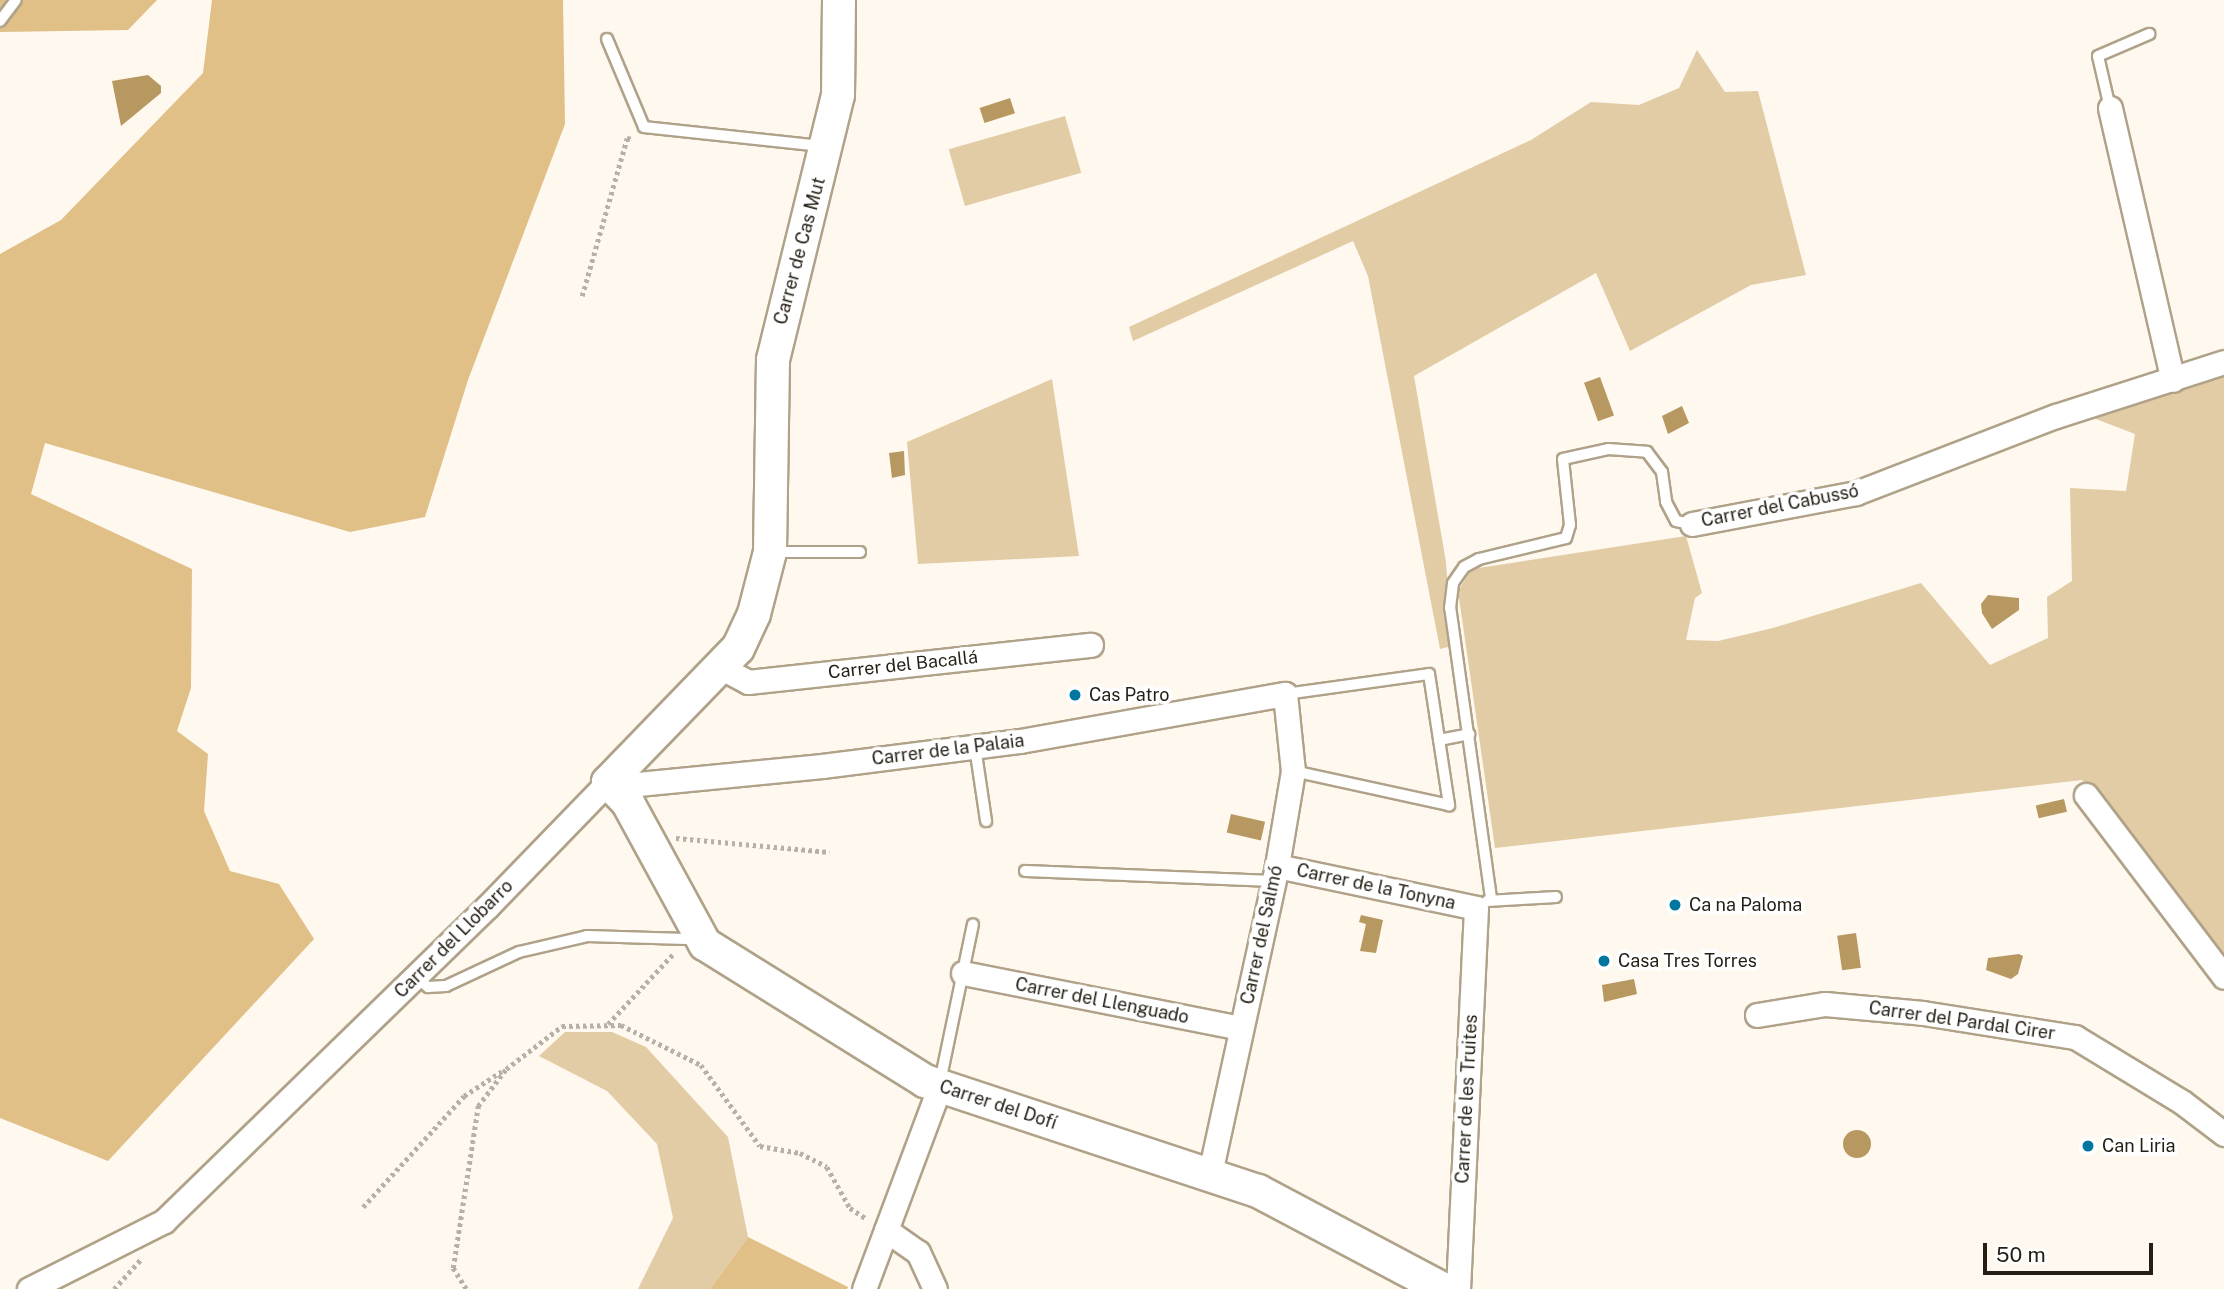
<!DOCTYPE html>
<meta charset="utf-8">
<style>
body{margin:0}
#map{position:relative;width:2224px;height:1289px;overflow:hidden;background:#fff8ee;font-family:"Public Sans",sans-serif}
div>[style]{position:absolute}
.green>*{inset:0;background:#e2cca5;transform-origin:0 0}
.forest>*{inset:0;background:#e0c087}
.water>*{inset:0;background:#b79860;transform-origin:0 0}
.round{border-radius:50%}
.path>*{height:4.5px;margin-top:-2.25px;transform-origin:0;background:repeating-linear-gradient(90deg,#b7b0a6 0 3.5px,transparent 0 7px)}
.roads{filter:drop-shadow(2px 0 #b0a289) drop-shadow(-2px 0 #b0a289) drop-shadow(0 2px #b0a289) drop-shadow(0 -2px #b0a289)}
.lane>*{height:10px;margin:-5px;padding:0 5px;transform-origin:5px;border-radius:5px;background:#fff}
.street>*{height:23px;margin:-11.5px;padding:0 11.5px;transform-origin:11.5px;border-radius:11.5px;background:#fff}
.secondary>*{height:32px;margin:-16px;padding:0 16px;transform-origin:16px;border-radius:16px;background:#fff}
.dots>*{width:19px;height:19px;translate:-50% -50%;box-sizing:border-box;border:4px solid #fff;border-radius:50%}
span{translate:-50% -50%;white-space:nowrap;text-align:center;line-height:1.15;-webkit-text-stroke:7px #fff;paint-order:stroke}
.street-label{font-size:18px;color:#241f15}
.poi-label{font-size:18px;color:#241f15}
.left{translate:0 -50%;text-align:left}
.scale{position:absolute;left:1983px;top:1243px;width:170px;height:32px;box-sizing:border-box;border:4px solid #241f15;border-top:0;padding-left:9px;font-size:21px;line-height:24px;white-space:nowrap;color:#241f15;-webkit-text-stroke:5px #fff;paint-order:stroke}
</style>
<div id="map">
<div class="green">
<i style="clip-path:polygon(1697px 50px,1725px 92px,1758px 91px,1806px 275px,1751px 285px,1630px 351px,1596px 273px,1414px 376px,1446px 562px,1452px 646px,1440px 649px,1368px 276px,1353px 241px,1133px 341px,1129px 327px,1531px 140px,1591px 102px,1639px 105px,1679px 88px)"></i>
<i style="left:1065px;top:116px;width:59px;height:121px;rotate:74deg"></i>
<i style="clip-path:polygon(2224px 370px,2224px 962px,2082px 780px,1495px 848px,1458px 591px,1472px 569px,1686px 536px,1702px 593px,1695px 598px,1686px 640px,1718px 641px,1773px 628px,1921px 583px,1990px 665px,2048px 638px,2047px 597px,2072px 581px,2070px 488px,2126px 491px,2135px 434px,2096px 419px,2098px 412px)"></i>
<i style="clip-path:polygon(1052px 379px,1079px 556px,918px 564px,907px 442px)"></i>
<i style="clip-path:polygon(565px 1032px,612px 1032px,646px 1047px,728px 1137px,748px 1237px,710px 1289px,638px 1289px,673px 1218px,657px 1144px,607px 1091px,539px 1056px)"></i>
</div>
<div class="forest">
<i style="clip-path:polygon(0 0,157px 0,128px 30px,0 32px)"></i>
<i style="clip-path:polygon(212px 0,563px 0,565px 124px,468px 380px,425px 517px,350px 532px,45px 443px,31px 494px,192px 569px,191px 688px,177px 731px,208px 754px,204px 811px,230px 871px,279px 884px,314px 939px,108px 1161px,0 1118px,0 254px,61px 220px,203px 73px)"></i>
<i style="clip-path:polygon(748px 1237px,848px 1287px,847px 1289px,710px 1289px)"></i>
</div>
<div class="water">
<i style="clip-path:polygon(148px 75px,161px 86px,161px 93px,121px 126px,112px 81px)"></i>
<i style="left:1010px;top:98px;width:16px;height:32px;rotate:72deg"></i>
<i style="left:1600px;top:377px;width:41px;height:17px;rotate:70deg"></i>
<i style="clip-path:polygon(1682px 406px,1689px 423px,1668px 434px,1662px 416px)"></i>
<i style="clip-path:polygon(904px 451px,905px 475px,892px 478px,889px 453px)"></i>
<i style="clip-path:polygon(1988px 595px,2019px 598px,2019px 610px,1992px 629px,1982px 613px,1981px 604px)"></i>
<i style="left:2064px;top:799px;width:13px;height:29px;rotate:77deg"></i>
<i style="left:1231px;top:814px;width:35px;height:19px;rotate:13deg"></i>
<i style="clip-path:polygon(1361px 915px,1383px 920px,1376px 953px,1360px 951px,1366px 924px,1359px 922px)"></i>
<i style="left:1856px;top:933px;width:35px;height:19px;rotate:82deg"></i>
<i style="clip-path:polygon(2019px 954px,2023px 956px,2018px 974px,2011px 979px,1986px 970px,1988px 958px)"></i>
<i style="clip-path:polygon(1634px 979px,1637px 994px,1604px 1002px,1602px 985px)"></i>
<i class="round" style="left:1843px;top:1130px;width:28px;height:28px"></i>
</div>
<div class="path">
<i style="left:582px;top:296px;width:164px;rotate:-74.1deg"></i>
<i style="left:627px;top:138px;width:5px;rotate:11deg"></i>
<i style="left:676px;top:838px;width:154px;rotate:5.2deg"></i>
<i style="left:608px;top:1024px;width:96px;rotate:-47.1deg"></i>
<i style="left:363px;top:1207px;width:150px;rotate:-47.7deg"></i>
<i style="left:464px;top:1096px;width:45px;rotate:-33.3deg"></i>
<i style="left:114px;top:1289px;width:42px;rotate:-47.9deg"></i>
<i style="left:466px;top:1289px;width:25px;rotate:-122deg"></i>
<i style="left:453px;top:1268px;width:164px;rotate:-81.2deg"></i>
<i style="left:478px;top:1106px;width:46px;rotate:-52.9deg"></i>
<i style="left:506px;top:1069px;width:71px;rotate:-37.5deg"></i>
<i style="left:562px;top:1026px;width:59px;rotate:-1deg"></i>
<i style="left:621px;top:1025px;width:89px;rotate:26.6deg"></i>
<i style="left:701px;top:1065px;width:100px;rotate:53.9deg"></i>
<i style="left:760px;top:1146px;width:41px;rotate:9.9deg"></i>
<i style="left:800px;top:1153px;width:30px;rotate:27deg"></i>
<i style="left:827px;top:1167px;width:47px;rotate:60.7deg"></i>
<i style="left:850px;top:1208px;width:20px;rotate:33deg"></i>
</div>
<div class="roads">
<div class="lane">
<i style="left:0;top:21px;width:26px;rotate:-53deg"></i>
<i style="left:607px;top:39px;width:95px;rotate:67.2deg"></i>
<i style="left:644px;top:127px;width:178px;rotate:6.1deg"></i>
<i style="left:2110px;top:108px;width:53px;rotate:-103deg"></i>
<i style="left:2098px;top:56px;width:56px;rotate:-23.3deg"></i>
<i style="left:772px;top:552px;width:88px"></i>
<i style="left:1285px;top:694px;width:145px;rotate:-7.9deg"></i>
<i style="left:1429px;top:674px;width:133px;rotate:81.3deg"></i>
<i style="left:1449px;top:805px;width:160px;rotate:-167.7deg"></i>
<i style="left:1439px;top:740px;width:31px;rotate:-11deg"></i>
<i style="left:975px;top:747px;width:75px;rotate:81.5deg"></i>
<i style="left:1025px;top:871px;width:249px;rotate:2.3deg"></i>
<i style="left:1491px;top:898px;width:293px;rotate:-98deg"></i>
<i style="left:1450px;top:608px;width:25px;rotate:-83deg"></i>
<i style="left:1453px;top:583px;width:19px;rotate:-55deg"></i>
<i style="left:1464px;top:567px;width:17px;rotate:-28deg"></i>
<i style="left:1479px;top:559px;width:89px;rotate:-13.6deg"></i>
<i style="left:1566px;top:538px;width:14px;rotate:-73deg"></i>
<i style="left:1570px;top:525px;width:66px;rotate:-96.1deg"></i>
<i style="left:1563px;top:459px;width:46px;rotate:-12.5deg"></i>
<i style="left:1608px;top:449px;width:39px;rotate:4deg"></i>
<i style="left:1647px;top:452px;width:25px;rotate:53deg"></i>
<i style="left:1662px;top:472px;width:30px;rotate:82deg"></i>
<i style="left:1666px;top:502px;width:21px;rotate:62deg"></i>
<i style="left:1676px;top:521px;width:16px;rotate:11deg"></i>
<i style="left:1487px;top:901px;width:69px;rotate:-3.3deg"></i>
<i style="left:416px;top:977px;width:16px;rotate:40deg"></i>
<i style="left:428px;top:987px;width:18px;rotate:-3deg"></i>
<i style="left:446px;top:986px;width:81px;rotate:-25deg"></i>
<i style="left:519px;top:952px;width:70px;rotate:-13.2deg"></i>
<i style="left:587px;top:936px;width:99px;rotate:1.7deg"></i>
<i style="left:940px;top:1082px;width:161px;rotate:-78.2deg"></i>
</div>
<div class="street">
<i style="left:2110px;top:108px;width:279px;rotate:77deg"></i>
<i style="left:1692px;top:524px;width:167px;rotate:-10.7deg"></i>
<i style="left:1856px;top:493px;width:214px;rotate:-21.1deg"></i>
<i style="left:2056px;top:416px;width:176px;rotate:-17.8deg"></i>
<i style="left:720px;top:667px;width:32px;rotate:28deg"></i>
<i style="left:748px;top:682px;width:345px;rotate:-6.2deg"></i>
<i style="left:2086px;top:795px;width:228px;rotate:52.8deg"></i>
<i style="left:1277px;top:866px;width:203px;rotate:11.9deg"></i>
<i style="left:1476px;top:908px;width:381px;rotate:92.7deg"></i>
<i style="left:963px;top:973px;width:283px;rotate:11.2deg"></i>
<i style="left:1757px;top:1015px;width:69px;rotate:-9.2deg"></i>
<i style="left:1825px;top:1004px;width:98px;rotate:5.2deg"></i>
<i style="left:1923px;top:1013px;width:154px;rotate:9deg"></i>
<i style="left:2075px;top:1037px;width:125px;rotate:31.3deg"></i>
<i style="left:2182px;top:1102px;width:53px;rotate:37.3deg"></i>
<i style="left:886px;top:1230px;width:39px;rotate:35deg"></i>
<i style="left:918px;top:1252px;width:41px;rotate:65.3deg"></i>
<i style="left:29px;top:1289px;width:151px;rotate:-26.7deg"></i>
<i style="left:164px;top:1221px;width:450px;rotate:-44.2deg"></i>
<i style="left:487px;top:907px;width:174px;rotate:-45.9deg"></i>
<i style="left:608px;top:782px;width:30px;rotate:4deg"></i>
<i style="left:638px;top:784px;width:185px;rotate:-5.6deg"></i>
<i style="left:822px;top:766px;width:200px;rotate:-7.2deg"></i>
<i style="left:1020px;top:741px;width:269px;rotate:-10.1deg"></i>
<i style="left:1285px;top:694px;width:77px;rotate:84.1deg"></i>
<i style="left:1293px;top:771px;width:96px;rotate:99.6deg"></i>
<i style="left:1277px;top:866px;width:314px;rotate:102.3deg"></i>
<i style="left:864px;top:1289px;width:215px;rotate:-69.5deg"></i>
</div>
<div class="secondary">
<i style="left:839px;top:0;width:95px;rotate:90.6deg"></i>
<i style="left:838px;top:95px;width:273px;rotate:103.8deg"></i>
<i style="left:773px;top:360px;width:192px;rotate:90.9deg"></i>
<i style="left:770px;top:552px;width:64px;rotate:104.5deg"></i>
<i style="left:754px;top:614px;width:38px;rotate:115deg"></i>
<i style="left:738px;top:648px;width:187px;rotate:134.1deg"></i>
<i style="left:608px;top:782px;width:29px;rotate:46deg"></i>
<i style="left:628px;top:803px;width:161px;rotate:61.4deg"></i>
<i style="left:705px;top:944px;width:259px;rotate:31.9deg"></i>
<i style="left:925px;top:1081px;width:351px;rotate:18.3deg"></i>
<i style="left:1258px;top:1191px;width:209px;rotate:27.9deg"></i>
</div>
</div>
<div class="dots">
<i style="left:1075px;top:695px;background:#0177a0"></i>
<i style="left:1675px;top:905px;background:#0177a0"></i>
<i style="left:1604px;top:961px;background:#0177a0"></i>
<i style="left:2088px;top:1146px;background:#0177a0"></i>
</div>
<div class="street-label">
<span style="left:800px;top:251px;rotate:-75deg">Carrer de Cas Mut</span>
<span style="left:1780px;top:506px;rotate:-11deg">Carrer del Cabussó</span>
<span style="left:903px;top:665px;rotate:-6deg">Carrer del Bacallá</span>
<span style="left:948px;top:750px;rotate:-7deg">Carrer de la Palaia</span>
<span style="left:1376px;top:887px;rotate:12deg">Carrer de la Tonyna</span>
<span style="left:1262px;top:935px;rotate:-78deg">Carrer del Salmó</span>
<span style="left:454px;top:939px;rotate:-45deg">Carrer del Llobarro</span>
<span style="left:1102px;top:1001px;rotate:11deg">Carrer del Llenguado</span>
<span style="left:1962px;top:1021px;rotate:8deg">Carrer del Pardal Cirer</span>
<span style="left:1467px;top:1099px;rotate:-87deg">Carrer de les Truites</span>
<span style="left:998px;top:1105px;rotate:18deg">Carrer del Dofí</span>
</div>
<div class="poi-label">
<span class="left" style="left:1089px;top:695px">Cas Patro</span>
<span class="left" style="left:1689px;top:905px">Ca na Paloma</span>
<span class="left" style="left:1618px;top:961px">Casa Tres Torres</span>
<span class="left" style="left:2102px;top:1146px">Can Liria</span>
</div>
<div class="scale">50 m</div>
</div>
